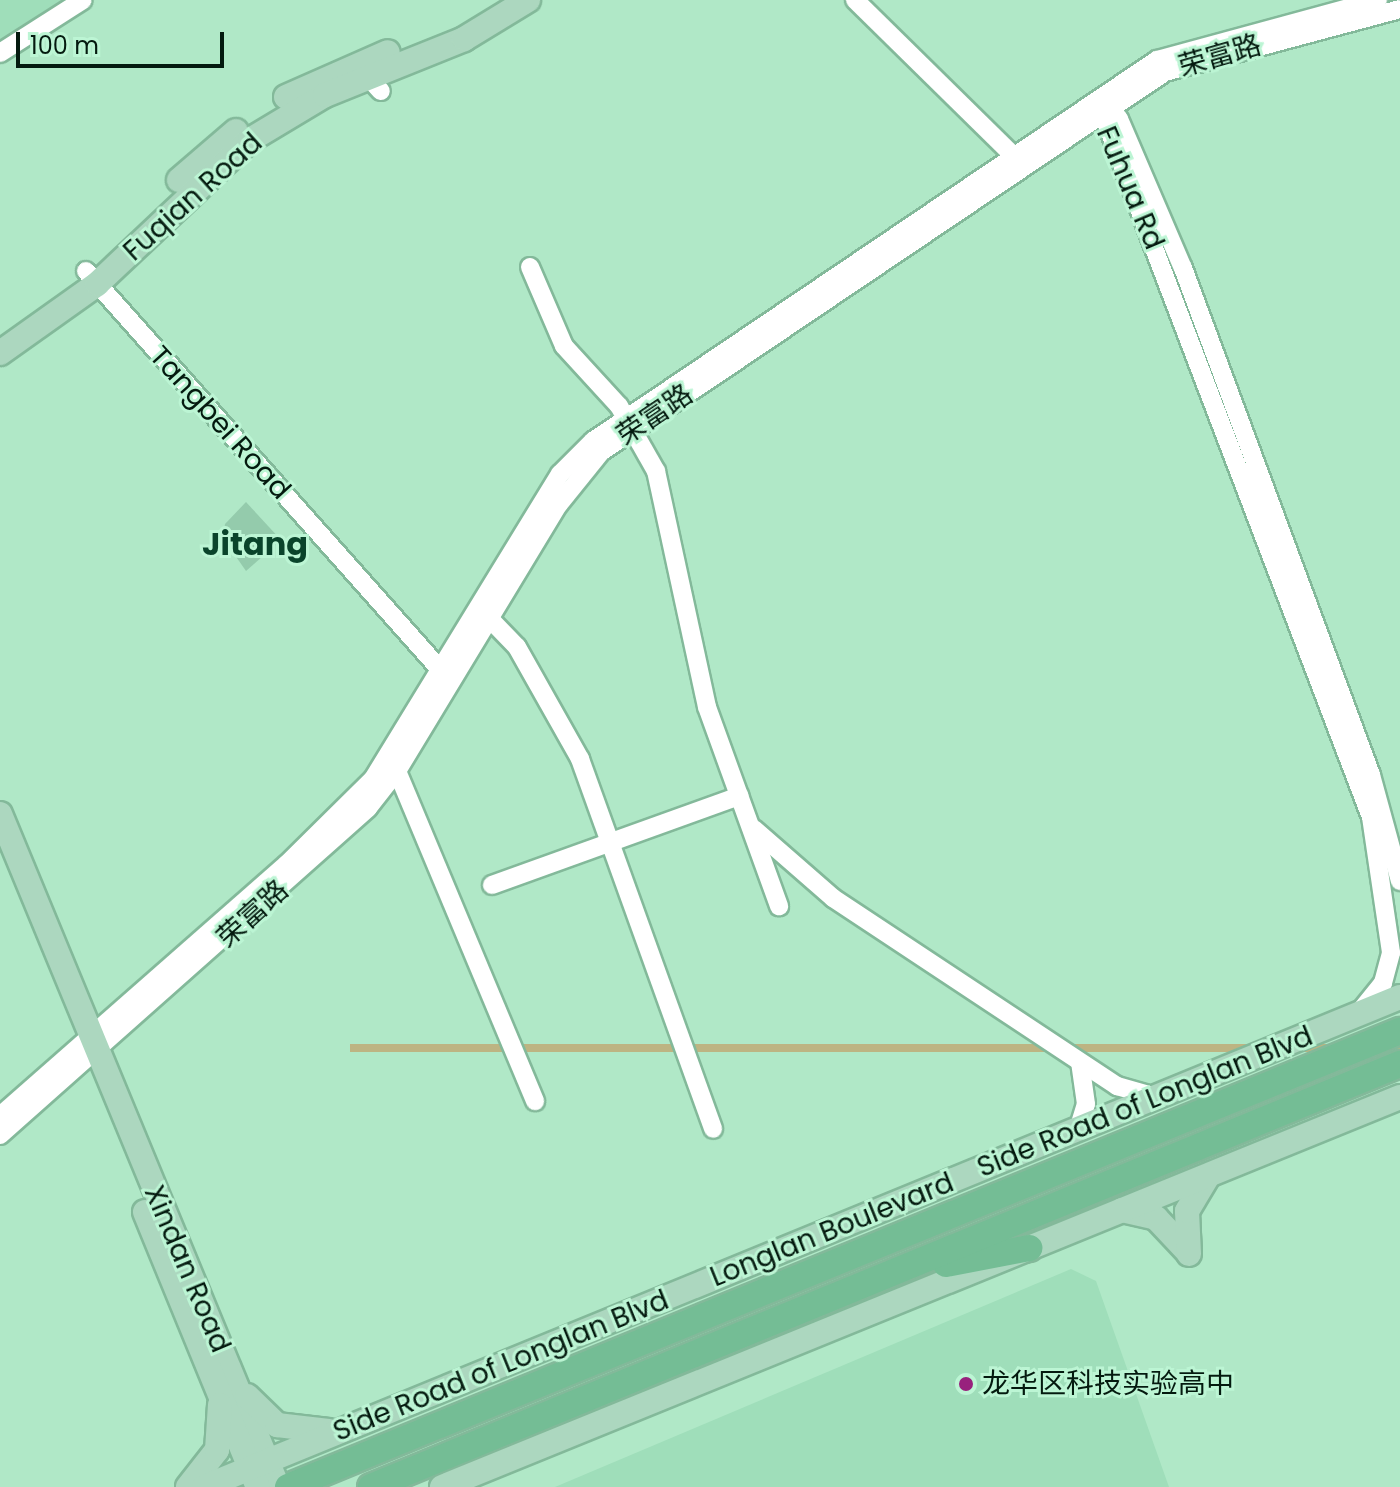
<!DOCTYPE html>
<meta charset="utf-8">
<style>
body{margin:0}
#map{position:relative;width:1400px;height:1487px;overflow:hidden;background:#b0e8c7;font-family:Poppins,"Noto Sans SC",sans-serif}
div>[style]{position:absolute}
.built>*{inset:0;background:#9fdeba}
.green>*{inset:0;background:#bdb482;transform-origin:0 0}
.building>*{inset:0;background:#94cbac}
.roads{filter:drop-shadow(2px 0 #83b99a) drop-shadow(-2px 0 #83b99a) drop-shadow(0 2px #83b99a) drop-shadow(0 -2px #83b99a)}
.minor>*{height:18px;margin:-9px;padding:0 9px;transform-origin:9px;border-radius:9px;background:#fff}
.major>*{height:24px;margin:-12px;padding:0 12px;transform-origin:12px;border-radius:12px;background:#acd7bf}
.highway>*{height:26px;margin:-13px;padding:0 13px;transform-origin:13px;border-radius:13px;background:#74bd95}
.dots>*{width:22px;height:22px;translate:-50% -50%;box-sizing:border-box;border:4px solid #bcf5d4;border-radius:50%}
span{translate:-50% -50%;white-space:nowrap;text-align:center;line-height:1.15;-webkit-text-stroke:6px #bcf5d4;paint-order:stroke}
.street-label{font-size:28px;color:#041a0f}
.poi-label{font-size:28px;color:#041a0f}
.left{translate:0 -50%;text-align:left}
.quarter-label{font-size:32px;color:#0a442b;font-weight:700}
.scale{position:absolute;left:16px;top:32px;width:208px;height:36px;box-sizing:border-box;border:4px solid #041a0f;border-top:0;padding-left:10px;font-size:24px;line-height:28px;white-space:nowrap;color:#041a0f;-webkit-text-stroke:6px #bcf5d4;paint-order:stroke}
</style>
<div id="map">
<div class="built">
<i style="clip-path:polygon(0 0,63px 0,0 42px)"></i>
<i style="clip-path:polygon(1071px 1269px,1096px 1281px,1169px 1487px,555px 1487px)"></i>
</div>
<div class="green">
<i style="left:1400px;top:1044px;width:8px;height:1050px;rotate:90deg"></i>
</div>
<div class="building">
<i style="clip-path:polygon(246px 502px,281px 540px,246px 571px,223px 538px,225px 524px)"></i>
</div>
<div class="roads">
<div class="minor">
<i style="left:855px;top:0;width:223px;rotate:44.5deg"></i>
<i style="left:0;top:53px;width:98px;rotate:-32.6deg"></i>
<i style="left:360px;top:68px;width:31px;rotate:48deg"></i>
<i style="left:1104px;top:101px;width:23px;rotate:50deg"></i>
<i style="left:1119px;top:119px;width:162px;rotate:66.8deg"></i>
<i style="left:1183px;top:268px;width:541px;rotate:69.65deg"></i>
<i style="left:1371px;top:775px;width:110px;rotate:74.7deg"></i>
<i style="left:1099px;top:104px;width:763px;rotate:69.12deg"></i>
<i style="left:1371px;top:817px;width:137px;rotate:81.6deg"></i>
<i style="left:1391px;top:953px;width:31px;rotate:105deg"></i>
<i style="left:1383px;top:983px;width:36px;rotate:129deg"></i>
<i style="left:530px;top:267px;width:86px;rotate:66.7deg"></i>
<i style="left:564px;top:346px;width:81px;rotate:47.5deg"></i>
<i style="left:619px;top:406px;width:75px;rotate:60.4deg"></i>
<i style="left:656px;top:471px;width:241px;rotate:77.8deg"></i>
<i style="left:707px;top:707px;width:212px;rotate:70.1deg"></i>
<i style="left:86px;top:271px;width:542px;rotate:48.37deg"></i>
<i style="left:489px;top:618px;width:40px;rotate:46deg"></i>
<i style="left:517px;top:647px;width:129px;rotate:60.6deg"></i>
<i style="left:580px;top:759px;width:393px;rotate:70.2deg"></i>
<i style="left:397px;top:771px;width:358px;rotate:67.3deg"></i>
<i style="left:754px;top:829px;width:105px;rotate:41.1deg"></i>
<i style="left:833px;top:898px;width:341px;rotate:33.5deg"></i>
<i style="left:1117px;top:1086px;width:41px;rotate:15.8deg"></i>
<i style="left:492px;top:885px;width:263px;rotate:-19.8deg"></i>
<i style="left:0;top:1116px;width:381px;rotate:-41.3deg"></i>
<i style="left:286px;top:865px;width:122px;rotate:-44.7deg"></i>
<i style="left:373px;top:779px;width:358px;rotate:-58.5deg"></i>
<i style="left:560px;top:474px;width:47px;rotate:-45deg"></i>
<i style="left:593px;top:441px;width:681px;rotate:-34.04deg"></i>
<i style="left:1157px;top:60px;width:229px;rotate:-15.2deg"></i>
<i style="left:1078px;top:1130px;width:27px;rotate:-73deg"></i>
<i style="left:1086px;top:1104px;width:42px;rotate:-98.1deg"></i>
<i style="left:0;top:1135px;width:492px;rotate:-41.6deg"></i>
<i style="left:368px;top:808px;width:47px;rotate:-51.9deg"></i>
<i style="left:397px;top:771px;width:312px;rotate:-58.8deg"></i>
<i style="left:559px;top:504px;width:67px;rotate:-51.1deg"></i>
<i style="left:601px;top:452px;width:680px;rotate:-33.97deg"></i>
<i style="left:1165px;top:72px;width:243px;rotate:-15deg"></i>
</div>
<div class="major">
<i style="left:286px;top:97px;width:111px;rotate:-23.8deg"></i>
<i style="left:179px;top:180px;width:75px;rotate:-40.7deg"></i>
<i style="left:0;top:353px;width:119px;rotate:-35.4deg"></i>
<i style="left:97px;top:284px;width:210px;rotate:-43.3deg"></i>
<i style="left:250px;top:140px;width:87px;rotate:-31deg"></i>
<i style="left:325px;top:95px;width:150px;rotate:-21.9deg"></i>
<i style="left:464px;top:39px;width:75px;rotate:-31.4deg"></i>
<i style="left:0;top:814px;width:728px;rotate:67.56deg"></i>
<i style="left:1122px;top:1210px;width:35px;rotate:13deg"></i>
<i style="left:1156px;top:1218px;width:47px;rotate:46.7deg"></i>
<i style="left:145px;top:1212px;width:297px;rotate:67.7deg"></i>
<i style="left:1189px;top:1254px;width:43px;rotate:-92.7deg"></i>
<i style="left:1187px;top:1211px;width:41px;rotate:-59deg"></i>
<i style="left:247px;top:1396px;width:42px;rotate:44deg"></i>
<i style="left:277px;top:1425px;width:52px;rotate:6.6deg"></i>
<i style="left:188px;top:1487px;width:47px;rotate:-51.9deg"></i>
<i style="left:217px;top:1450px;width:45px;rotate:-86.2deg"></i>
<i style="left:204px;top:1487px;width:1292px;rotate:-22.28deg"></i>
<i style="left:442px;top:1487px;width:1034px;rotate:-22.15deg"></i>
</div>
<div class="highway">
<i style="left:946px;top:1264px;width:85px;rotate:-10.9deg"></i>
<i style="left:288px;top:1487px;width:1202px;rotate:-22.3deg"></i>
<i style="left:371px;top:1487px;width:1113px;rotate:-22.35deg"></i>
</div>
</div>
<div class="dots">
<i style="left:966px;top:1384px;background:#98217d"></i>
</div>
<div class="street-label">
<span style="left:1220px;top:56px;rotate:-16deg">荣富路</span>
<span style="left:1130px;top:188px;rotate:67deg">Fuhua Rd</span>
<span style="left:193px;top:197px;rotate:-42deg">Fuqian Road</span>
<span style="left:655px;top:415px;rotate:-34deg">荣富路</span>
<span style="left:220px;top:423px;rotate:48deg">Tangbei Road</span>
<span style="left:253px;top:914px;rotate:-42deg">荣富路</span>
<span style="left:1145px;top:1102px;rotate:-22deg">Side Road of Longlan Blvd</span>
<span style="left:832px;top:1230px;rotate:-22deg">Longlan Boulevard</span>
<span style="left:187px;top:1269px;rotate:67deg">Xindan Road</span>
<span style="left:501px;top:1366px;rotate:-22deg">Side Road of Longlan Blvd</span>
</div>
<div class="poi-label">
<span class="left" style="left:982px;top:1384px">龙华区科技实验高中</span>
</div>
<div class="quarter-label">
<span style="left:255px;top:544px">Jitang</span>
</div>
<div class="scale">100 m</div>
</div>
